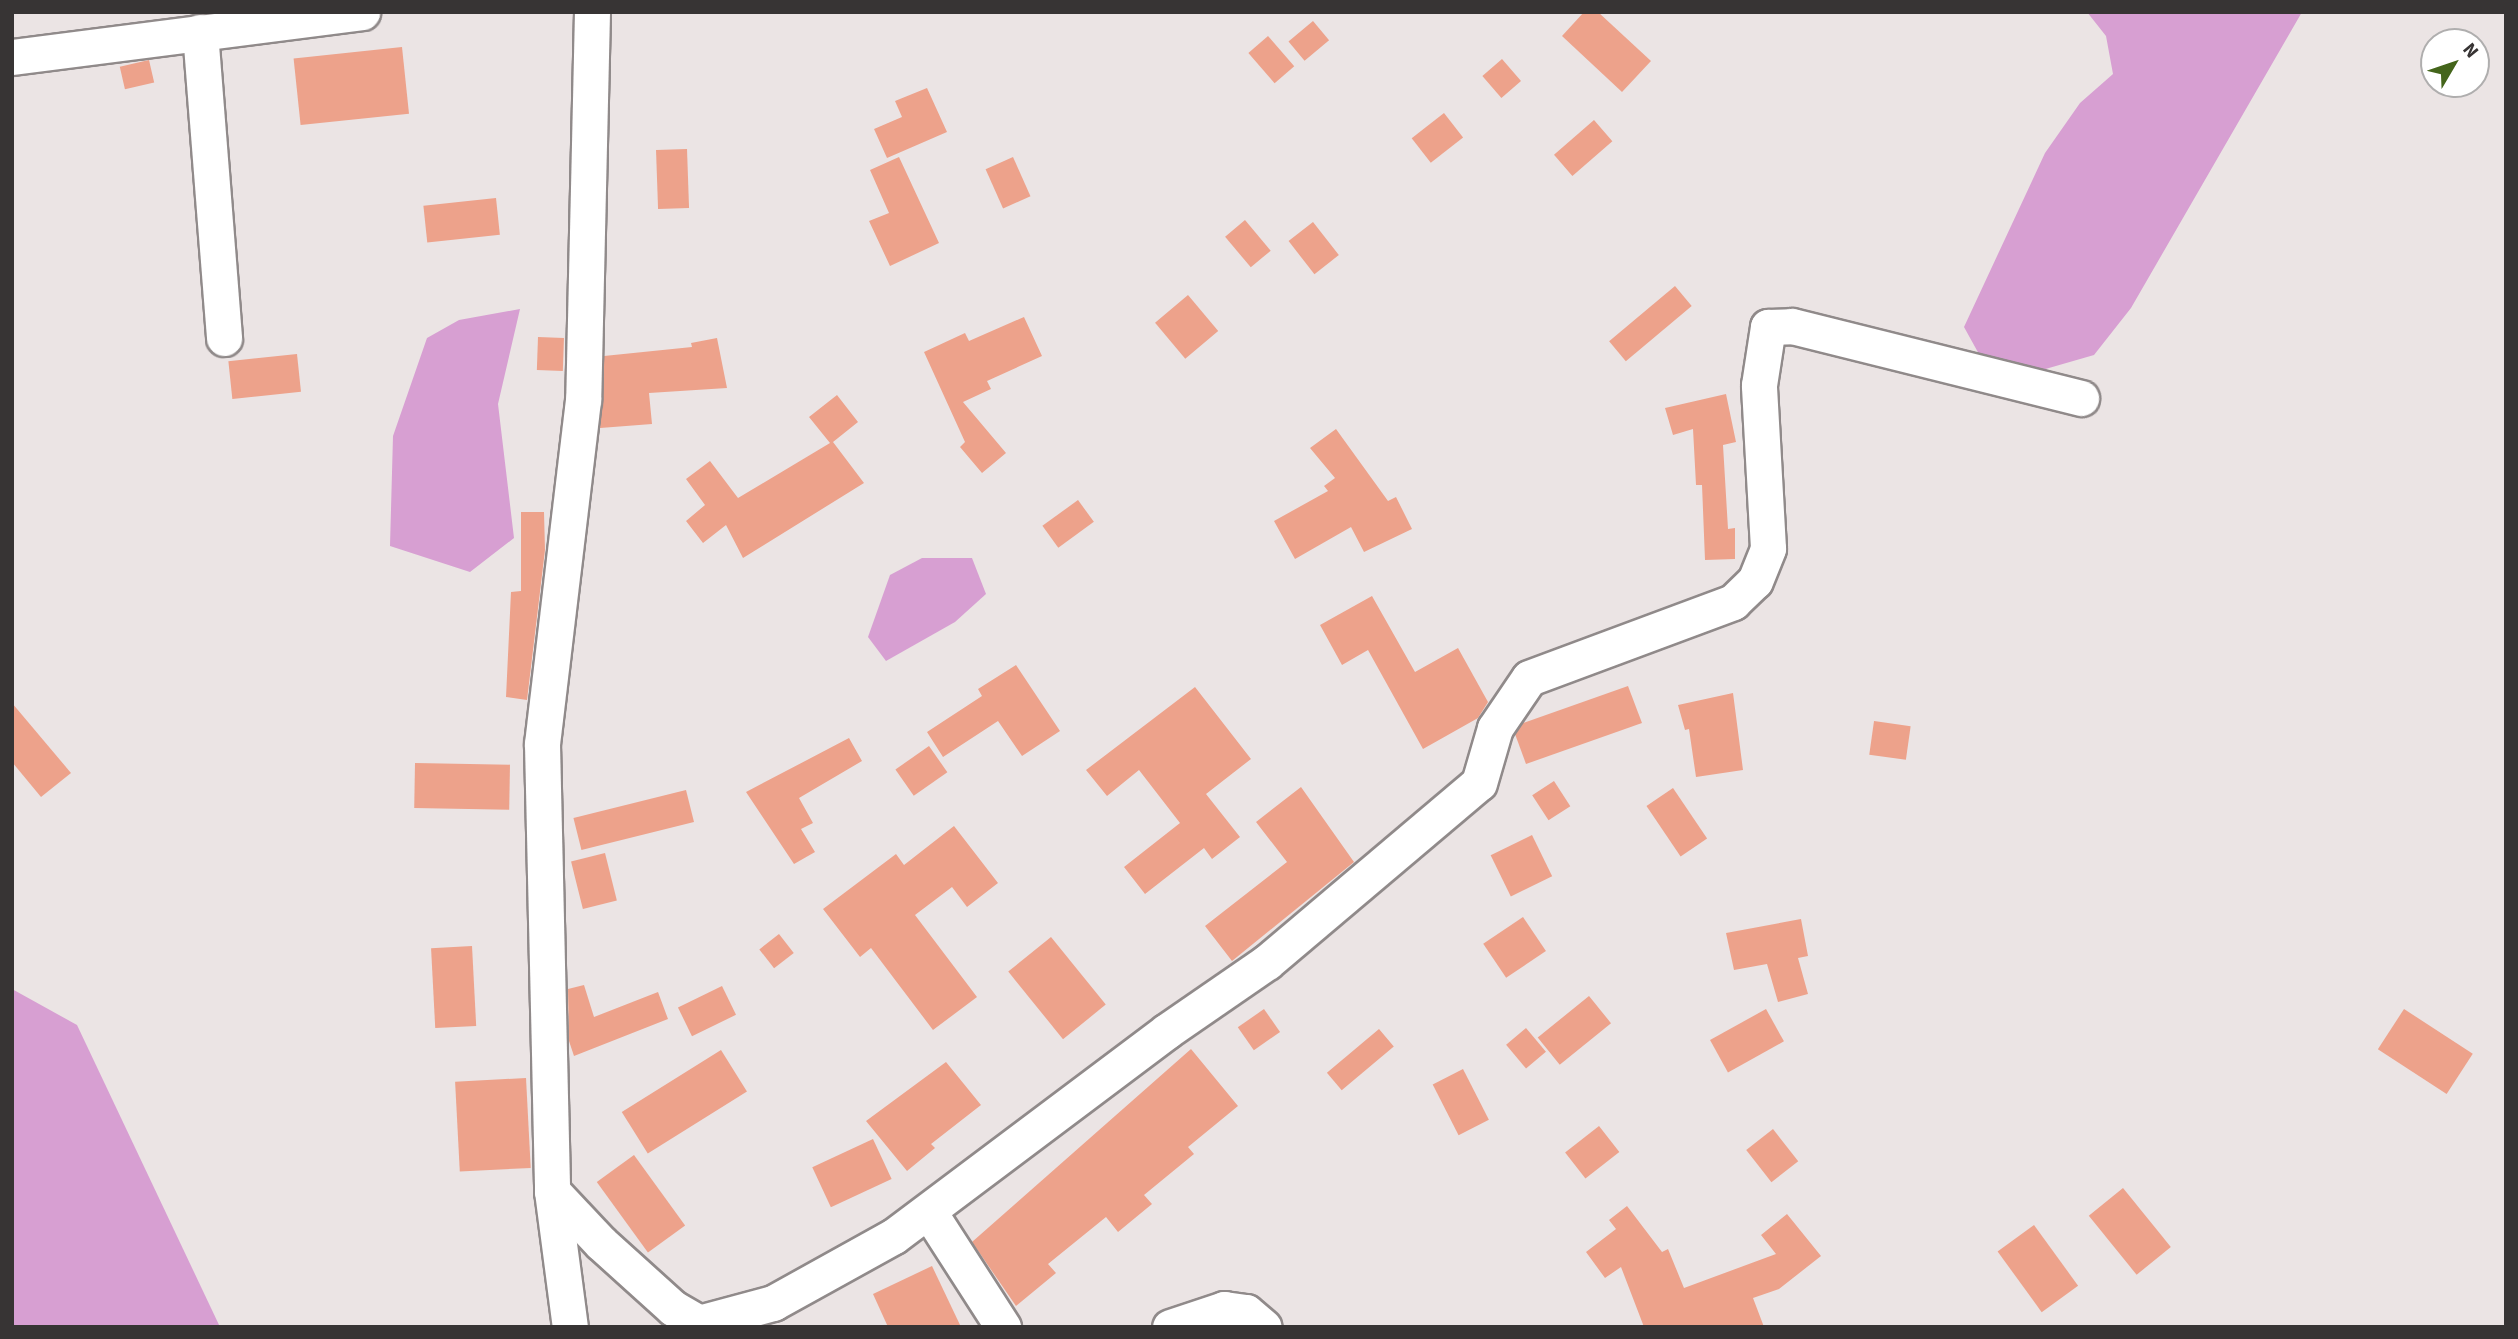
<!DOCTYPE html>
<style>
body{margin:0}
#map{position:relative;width:2518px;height:1339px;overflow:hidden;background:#ebe4e4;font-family:"Source Sans 3",sans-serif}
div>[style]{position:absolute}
.water>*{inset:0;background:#d79fd2}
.building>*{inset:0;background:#eda28b;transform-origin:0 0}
.roads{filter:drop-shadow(2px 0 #908a8a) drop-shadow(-2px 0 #908a8a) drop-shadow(0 2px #908a8a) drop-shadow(0 -2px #908a8a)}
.minor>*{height:35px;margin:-17.5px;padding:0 17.5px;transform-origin:17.5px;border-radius:17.5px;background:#fff}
span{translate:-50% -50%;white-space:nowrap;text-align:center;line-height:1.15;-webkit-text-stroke:5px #fff;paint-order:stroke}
.frame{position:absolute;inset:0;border:14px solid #373434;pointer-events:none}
.north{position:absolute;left:2420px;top:28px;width:70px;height:70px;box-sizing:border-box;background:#fff;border:2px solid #afaeae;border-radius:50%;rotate:51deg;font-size:19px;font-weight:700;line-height:28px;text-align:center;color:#373434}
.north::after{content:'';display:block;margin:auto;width:24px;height:32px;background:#44651b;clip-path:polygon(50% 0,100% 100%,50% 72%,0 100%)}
</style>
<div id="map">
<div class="water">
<i style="clip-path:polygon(2087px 12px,2302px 12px,2131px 308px,2094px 355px,2042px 370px,1985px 365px,1964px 327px,2045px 153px,2080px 103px,2113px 74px,2106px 36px)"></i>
<i style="clip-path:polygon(520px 309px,498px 404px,514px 538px,470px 572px,390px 546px,393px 436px,427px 338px,459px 320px)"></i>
<i style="clip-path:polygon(922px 558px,972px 558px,986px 594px,955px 622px,886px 661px,868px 637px,890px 575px)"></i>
<i style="clip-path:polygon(12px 989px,77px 1025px,220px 1327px,12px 1327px)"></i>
</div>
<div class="building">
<i style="clip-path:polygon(1584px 12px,1598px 12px,1651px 61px,1622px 92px,1562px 36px)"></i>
<i style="left:1313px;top:21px;width:25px;height:32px;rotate:50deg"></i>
<i style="left:1268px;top:36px;width:40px;height:26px;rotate:49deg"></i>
<i style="left:402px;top:47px;width:67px;height:109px;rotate:84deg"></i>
<i style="left:1502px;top:59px;width:29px;height:26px;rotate:49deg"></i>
<i style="left:149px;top:60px;width:23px;height:30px;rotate:77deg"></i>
<i style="clip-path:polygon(927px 88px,947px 132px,887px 158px,874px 129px,902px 117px,895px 101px)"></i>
<i style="left:1444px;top:113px;width:31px;height:41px;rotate:52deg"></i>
<i style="left:1594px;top:120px;width:28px;height:53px;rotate:49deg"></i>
<i style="left:687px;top:149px;width:59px;height:31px;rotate:88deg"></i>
<i style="clip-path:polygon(899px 157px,939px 243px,890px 266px,869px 221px,889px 213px,870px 170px)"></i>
<i style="left:1013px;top:157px;width:43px;height:30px;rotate:66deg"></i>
<i style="left:496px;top:198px;width:37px;height:73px;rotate:84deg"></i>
<i style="left:1245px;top:220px;width:40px;height:26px;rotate:50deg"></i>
<i style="left:1313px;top:222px;width:42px;height:31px;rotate:52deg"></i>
<i style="left:1675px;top:286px;width:26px;height:86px;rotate:50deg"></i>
<i style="left:1188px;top:295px;width:47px;height:43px;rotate:50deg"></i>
<i style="clip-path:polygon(1024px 317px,1042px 356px,987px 381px,991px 389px,963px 402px,1006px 453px,982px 473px,960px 447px,965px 442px,924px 352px,965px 333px,969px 341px)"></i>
<i style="left:538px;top:337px;width:26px;height:33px;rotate:2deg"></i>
<i style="clip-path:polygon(717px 338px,727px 388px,649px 393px,652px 424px,600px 428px,604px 356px,692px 347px,691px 343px)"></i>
<i style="left:297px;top:354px;width:38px;height:69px;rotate:84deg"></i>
<i style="clip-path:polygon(1726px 394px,1736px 442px,1723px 445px,1728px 529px,1735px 528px,1735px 559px,1705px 560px,1702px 485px,1696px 485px,1693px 429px,1673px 435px,1665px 408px)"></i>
<i style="clip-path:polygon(837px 395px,858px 422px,833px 442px,864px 483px,743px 558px,726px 525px,703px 543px,686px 521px,705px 505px,686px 479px,710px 461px,738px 498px,830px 443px,809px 417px)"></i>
<i style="clip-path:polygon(1336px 429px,1388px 501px,1396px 497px,1412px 529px,1364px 552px,1351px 527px,1295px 559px,1274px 521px,1328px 491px,1324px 486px,1335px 478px,1310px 448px)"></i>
<i style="left:1078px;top:500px;width:27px;height:44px;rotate:54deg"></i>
<i style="clip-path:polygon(521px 512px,544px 512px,545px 550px,527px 700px,506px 697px,511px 592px,521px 591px)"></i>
<i style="clip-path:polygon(1372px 596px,1415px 672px,1458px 648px,1488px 702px,1478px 718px,1423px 749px,1368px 650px,1342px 665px,1320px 625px)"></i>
<i style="clip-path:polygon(1016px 665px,1060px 731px,1022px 756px,998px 721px,943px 757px,927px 732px,982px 696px,978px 689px)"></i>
<i style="clip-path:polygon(1628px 686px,1642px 723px,1526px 764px,1515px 734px,1523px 723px)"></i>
<i style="clip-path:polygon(1195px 687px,1251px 759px,1206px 794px,1240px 837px,1212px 859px,1204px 848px,1145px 894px,1124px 867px,1180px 823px,1139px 770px,1107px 796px,1086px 770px)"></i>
<i style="clip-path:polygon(1733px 693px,1743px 770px,1696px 777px,1689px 729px,1685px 730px,1678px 705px)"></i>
<i style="clip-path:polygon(12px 703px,71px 773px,41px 797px,12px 762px)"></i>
<i style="left:1874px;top:721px;width:37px;height:34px;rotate:8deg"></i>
<i style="clip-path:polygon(849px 738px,862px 761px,799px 798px,813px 823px,801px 829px,815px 852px,794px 864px,746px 792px)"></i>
<i style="left:929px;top:746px;width:32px;height:41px;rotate:55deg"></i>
<i style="left:415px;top:763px;width:95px;height:45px;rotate:1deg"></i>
<i style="left:1554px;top:781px;width:30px;height:26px;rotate:57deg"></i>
<i style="clip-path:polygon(1301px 787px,1354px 862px,1232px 961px,1205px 926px,1287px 862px,1256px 822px)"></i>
<i style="left:1673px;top:788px;width:61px;height:32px;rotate:56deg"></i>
<i style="left:686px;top:790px;width:33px;height:116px;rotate:76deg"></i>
<i style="clip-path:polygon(954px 826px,998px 883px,967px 907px,952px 887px,915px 915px,977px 997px,933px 1030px,871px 948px,860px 957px,823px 909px,896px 854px,904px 865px)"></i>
<i style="left:1532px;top:835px;width:46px;height:46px;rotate:64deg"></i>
<i style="left:605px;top:853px;width:49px;height:35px;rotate:76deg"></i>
<i style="left:1523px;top:917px;width:41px;height:48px;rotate:56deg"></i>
<i style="clip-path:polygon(1801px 919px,1808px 956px,1798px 958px,1808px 994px,1778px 1002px,1767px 964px,1734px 970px,1726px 933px)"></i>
<i style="left:779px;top:934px;width:24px;height:25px;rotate:52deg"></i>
<i style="left:1051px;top:937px;width:87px;height:55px;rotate:51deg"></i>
<i style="left:472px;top:946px;width:80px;height:41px;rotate:87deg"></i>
<i style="clip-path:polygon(584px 985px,594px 1017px,658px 992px,668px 1019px,574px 1056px,569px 1041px,568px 989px)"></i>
<i style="left:722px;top:986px;width:32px;height:49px;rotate:64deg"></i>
<i style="left:1589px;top:996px;width:35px;height:66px;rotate:51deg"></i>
<i style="left:1264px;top:1009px;width:28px;height:32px;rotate:55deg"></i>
<i style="left:1766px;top:1009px;width:37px;height:64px;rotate:61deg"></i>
<i style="left:2404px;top:1009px;width:82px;height:48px;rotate:33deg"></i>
<i style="left:1526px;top:1028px;width:31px;height:26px;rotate:50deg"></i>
<i style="left:1379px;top:1029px;width:23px;height:68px;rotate:50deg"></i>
<i style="clip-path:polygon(1191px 1049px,1238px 1106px,1188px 1147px,1194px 1154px,1144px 1195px,1152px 1204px,1118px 1232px,1106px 1217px,1048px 1264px,1056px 1273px,1016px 1306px,972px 1242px)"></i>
<i style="left:721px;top:1050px;width:49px;height:117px;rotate:58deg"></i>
<i style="clip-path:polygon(946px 1062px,981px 1105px,931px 1144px,935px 1148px,907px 1171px,866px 1121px)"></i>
<i style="left:1463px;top:1069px;width:57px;height:34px;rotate:63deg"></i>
<i style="left:526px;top:1078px;width:90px;height:71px;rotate:87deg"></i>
<i style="left:1599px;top:1126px;width:33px;height:43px;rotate:52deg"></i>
<i style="left:1773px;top:1129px;width:41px;height:34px;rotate:52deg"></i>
<i style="left:873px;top:1139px;width:44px;height:67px;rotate:65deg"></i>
<i style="left:634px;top:1155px;width:87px;height:46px;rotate:54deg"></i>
<i style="left:2123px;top:1188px;width:76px;height:44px;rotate:51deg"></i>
<i style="clip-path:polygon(1627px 1206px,1662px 1252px,1668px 1249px,1684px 1288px,1776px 1254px,1761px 1235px,1787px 1214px,1821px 1256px,1779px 1289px,1753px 1298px,1764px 1327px,1644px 1327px,1621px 1267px,1605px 1278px,1586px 1252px,1616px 1229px,1609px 1220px)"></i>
<i style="left:2034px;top:1225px;width:75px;height:45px;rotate:54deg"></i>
<i style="clip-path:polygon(932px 1266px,961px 1327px,888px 1327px,873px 1294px)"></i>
</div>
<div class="roads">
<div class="minor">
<i style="left:592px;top:12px;width:388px;rotate:91.3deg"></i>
<i style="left:583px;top:400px;width:346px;rotate:96.8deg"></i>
<i style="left:542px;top:744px;width:447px;rotate:88.7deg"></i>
<i style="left:552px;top:1191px;width:71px;rotate:46.7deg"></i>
<i style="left:601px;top:1243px;width:97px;rotate:42.1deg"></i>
<i style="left:673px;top:1308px;width:30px;rotate:30deg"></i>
<i style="left:699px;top:1323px;width:77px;rotate:-15.1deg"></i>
<i style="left:773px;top:1303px;width:138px;rotate:-29deg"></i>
<i style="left:894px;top:1236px;width:341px;rotate:-36.9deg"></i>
<i style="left:1167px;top:1031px;width:121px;rotate:-34.6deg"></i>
<i style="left:1267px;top:962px;width:277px;rotate:-40.2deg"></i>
<i style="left:1479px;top:783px;width:57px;rotate:-73.8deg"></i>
<i style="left:1495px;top:728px;width:60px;rotate:-55.8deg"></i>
<i style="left:1529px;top:678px;width:218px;rotate:-20.4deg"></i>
<i style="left:1733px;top:602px;width:30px;rotate:-44deg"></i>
<i style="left:1755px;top:581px;width:35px;rotate:-68deg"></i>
<i style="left:1768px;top:548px;width:163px;rotate:-93.2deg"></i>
<i style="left:1759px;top:385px;width:59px;rotate:-81.2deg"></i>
<i style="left:1768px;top:327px;width:24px;rotate:-2deg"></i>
<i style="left:1792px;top:326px;width:298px;rotate:14deg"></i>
<i style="left:200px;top:32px;width:307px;rotate:85.5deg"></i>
<i style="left:12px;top:57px;width:353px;rotate:-7.3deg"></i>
<i style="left:552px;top:1191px;width:137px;rotate:82.5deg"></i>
<i style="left:929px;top:1212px;width:137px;rotate:57.2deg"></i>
<i style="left:1170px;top:1327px;width:57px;rotate:-18.4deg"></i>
<i style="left:1224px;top:1309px;width:22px;rotate:8deg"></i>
<i style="left:1246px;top:1312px;width:23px;rotate:40deg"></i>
</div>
</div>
<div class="frame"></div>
<div class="north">N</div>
</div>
